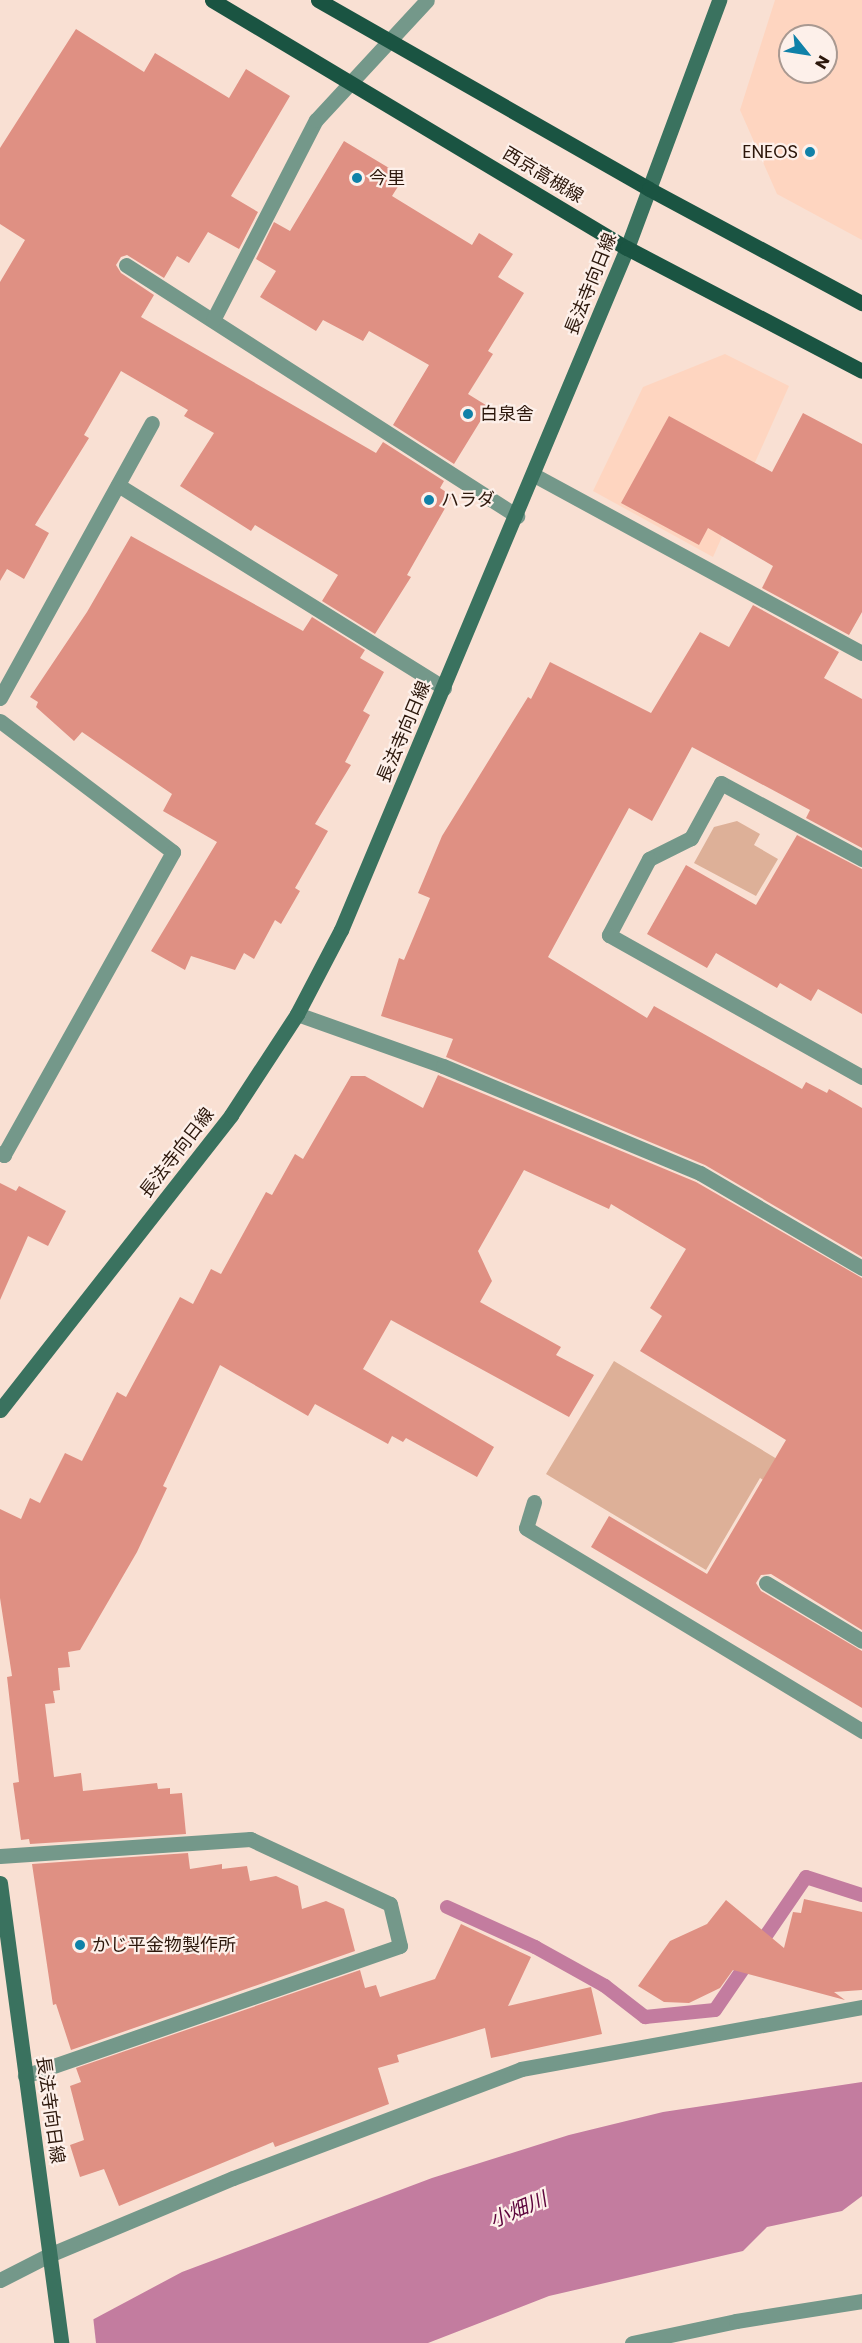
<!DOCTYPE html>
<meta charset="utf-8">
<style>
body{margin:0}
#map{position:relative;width:862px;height:2343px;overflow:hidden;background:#f9e0d3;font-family:Poppins,"Noto Sans JP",sans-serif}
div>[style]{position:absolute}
.built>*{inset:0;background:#fed5c0}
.green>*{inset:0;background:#ddb098}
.water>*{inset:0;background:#c37c9f}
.pier>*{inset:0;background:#f9e0d3}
.stream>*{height:14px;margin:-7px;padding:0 7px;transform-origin:7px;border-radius:7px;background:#c37c9f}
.building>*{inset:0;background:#df9083}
.minor>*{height:15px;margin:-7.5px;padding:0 7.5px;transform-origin:7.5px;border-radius:7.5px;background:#74988a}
.secondary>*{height:15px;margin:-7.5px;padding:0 7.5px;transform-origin:7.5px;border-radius:7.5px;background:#3a725f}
.primary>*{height:15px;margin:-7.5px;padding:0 7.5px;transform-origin:7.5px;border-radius:7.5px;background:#1a5442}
.dots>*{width:16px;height:16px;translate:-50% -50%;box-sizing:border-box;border:3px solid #fdf0ea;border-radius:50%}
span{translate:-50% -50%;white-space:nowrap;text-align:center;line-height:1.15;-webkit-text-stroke:4.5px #fdf0ea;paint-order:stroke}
.poi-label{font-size:18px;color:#2c170b}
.right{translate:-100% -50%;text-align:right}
.left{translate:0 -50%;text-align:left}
.street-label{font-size:18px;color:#2c170b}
.water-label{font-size:20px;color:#5d043c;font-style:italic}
.north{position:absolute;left:778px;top:24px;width:60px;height:60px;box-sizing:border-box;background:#fdf0ea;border:2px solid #a99991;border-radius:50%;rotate:120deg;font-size:16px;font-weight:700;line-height:24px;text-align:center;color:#2c170b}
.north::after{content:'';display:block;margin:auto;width:21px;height:27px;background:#1081a8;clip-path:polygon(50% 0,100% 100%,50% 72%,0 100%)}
</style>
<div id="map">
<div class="built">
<i style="clip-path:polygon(evenodd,775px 0,862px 0,862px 240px,777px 194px,740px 110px,775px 0,790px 36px,826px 36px,826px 72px,790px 72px,790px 36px)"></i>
<i style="clip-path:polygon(725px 354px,789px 386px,713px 557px,593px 491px,643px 387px)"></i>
</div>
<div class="green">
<i style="clip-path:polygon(737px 821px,760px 834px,754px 845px,778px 859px,756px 896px,694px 863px,714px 827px)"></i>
<i style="clip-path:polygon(614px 1361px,862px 1510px,862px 1539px,760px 1478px,706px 1570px,546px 1474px)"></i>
</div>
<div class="water">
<i style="clip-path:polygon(862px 2082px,862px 2196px,842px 2211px,767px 2227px,743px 2251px,549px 2296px,428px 2343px,49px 2343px,182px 2272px,432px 2178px,569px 2135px,663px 2112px)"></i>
</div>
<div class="pier">
<i style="clip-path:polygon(93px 2316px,96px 2343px,46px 2343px,48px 2340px)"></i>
</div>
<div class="stream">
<i style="left:447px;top:1907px;width:97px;rotate:24.4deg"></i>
<i style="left:535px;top:1947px;width:80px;rotate:29.1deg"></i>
<i style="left:605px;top:1986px;width:51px;rotate:37.8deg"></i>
<i style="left:645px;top:2017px;width:70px;rotate:-5.7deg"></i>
<i style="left:715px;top:2010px;width:161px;rotate:-55.6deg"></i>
<i style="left:806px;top:1877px;width:59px;rotate:17.8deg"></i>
</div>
<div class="building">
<i style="clip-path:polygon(76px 29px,144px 72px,155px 53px,229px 98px,246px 69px,290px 96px,231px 196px,258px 212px,239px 249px,208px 232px,189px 263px,177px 256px,164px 278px,127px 255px,121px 257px,116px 265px,121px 273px,154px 295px,141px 317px,376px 453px,383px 442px,444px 481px,440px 488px,452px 496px,407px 575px,411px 577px,375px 634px,322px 601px,338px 575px,255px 525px,251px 531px,180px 486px,214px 433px,184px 416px,188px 410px,121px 371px,84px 435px,89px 438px,35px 525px,49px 533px,24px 579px,7px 569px,0 581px,0 282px,25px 240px,0 224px,0 148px)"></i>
<i style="clip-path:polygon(344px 141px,404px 177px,392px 196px,472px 245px,479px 233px,513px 254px,498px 277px,524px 293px,488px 351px,493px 354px,468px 394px,489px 407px,454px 464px,393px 425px,429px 365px,369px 331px,363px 341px,323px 320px,316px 331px,260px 297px,276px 271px,256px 259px,274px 222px,290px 231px)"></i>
<i style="clip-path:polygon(803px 413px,862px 444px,862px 612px,849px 635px,762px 588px,773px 566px,708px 528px,699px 545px,621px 503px,669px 416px,772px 472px)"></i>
<i style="clip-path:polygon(131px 536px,303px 631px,312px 617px,365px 650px,360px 658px,384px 672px,363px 711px,370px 715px,345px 762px,351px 765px,315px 824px,328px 831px,295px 888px,300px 891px,281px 924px,275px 920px,254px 959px,244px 953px,235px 970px,191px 956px,185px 970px,151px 951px,217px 842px,163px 811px,172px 794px,82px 732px,74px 741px,36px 707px,38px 702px,30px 697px,87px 612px)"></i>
<i style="clip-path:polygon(753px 605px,839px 652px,824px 678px,862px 699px,862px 848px,806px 818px,810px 810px,692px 747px,652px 821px,629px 808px,548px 957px,647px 1018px,654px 1006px,802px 1089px,806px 1082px,827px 1093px,829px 1089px,862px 1108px,862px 1257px,705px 1165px,446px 1057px,453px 1039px,381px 1016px,399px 958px,404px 960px,430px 898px,418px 893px,442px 836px,528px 697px,531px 699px,550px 662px,651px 713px,700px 632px,729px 647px)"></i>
<i style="clip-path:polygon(797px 835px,862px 869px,862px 1014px,818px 989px,811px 1001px,780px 983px,777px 988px,716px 953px,707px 968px,647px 934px,686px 865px,756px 905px)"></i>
<i style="clip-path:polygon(438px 1075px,696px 1182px,862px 1278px,862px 1630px,771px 1574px,761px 1575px,756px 1583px,761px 1591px,862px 1651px,862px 1708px,591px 1547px,609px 1516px,707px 1574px,786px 1440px,640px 1351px,662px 1316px,650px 1308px,686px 1249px,611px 1204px,609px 1209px,524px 1170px,478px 1251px,492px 1281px,480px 1302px,561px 1347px,556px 1355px,594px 1375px,569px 1417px,391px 1320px,363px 1369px,494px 1447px,477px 1477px,406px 1438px,403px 1442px,392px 1436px,388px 1444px,315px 1404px,308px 1416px,220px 1365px,163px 1486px,167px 1488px,137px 1552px,80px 1650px,68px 1652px,70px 1667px,58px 1668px,60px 1690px,53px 1691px,55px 1703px,45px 1704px,54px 1777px,81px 1773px,83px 1791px,157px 1783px,158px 1789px,170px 1788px,170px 1794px,182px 1793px,186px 1834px,30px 1844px,29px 1839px,21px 1840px,13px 1783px,19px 1782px,7px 1677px,12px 1676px,0 1598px,0 1509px,21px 1519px,30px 1498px,40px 1503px,65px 1453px,82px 1461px,117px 1392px,126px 1397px,180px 1297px,193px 1304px,211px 1269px,221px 1274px,266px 1192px,272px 1195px,295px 1154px,303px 1159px,351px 1076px,365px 1076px,423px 1108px)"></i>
<i style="clip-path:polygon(0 1183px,16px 1191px,19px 1186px,66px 1211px,48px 1246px,28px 1236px,0 1300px)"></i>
<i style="clip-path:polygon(188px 1853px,190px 1869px,222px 1864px,222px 1869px,247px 1866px,250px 1881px,276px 1876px,298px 1886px,302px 1909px,326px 1901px,344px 1909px,355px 1951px,71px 2050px,56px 2004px,53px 2005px,32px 1864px)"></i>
<i style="clip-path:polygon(804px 1899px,862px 1912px,862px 1990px,834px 1992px,845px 2000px,733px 1970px,720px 1988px,689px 2003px,664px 2002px,638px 1986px,670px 1941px,707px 1924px,726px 1900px,784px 1948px,793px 1912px,801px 1913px)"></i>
<i style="clip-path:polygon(461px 1924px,531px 1957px,508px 2006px,591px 1987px,602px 2034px,491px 2058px,485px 2028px,397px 2055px,399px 2062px,378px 2068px,389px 2104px,275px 2147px,273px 2142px,119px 2206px,104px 2169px,80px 2177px,70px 2145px,84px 2140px,70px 2086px,81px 2082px,76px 2068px,360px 1970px,365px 1988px,376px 1985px,380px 1997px,435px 1979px)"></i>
</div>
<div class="minor">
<i style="left:126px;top:265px;width:465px;rotate:32.7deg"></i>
<i style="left:213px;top:320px;width:225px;rotate:-62.8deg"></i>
<i style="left:316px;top:120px;width:163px;rotate:-47.2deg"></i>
<i style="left:534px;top:475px;width:373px;rotate:28.5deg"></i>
<i style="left:118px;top:485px;width:384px;rotate:31.9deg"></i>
<i style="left:0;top:698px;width:314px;rotate:-61.1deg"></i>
<i style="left:0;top:721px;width:217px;rotate:37.1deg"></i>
<i style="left:173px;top:852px;width:347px;rotate:119.2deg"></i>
<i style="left:4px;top:1155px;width:4px;rotate:-153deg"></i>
<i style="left:862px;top:859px;width:160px;rotate:-151.7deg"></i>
<i style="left:721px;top:783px;width:63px;rotate:118.6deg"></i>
<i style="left:691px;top:838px;width:47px;rotate:153.4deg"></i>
<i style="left:649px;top:859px;width:86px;rotate:117.8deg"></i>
<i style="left:609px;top:935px;width:290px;rotate:29.3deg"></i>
<i style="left:297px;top:1014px;width:155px;rotate:19.6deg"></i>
<i style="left:443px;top:1066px;width:278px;rotate:22.6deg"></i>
<i style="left:700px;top:1173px;width:188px;rotate:30.4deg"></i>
<i style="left:534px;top:1502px;width:27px;rotate:107deg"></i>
<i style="left:526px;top:1528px;width:393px;rotate:31.1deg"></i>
<i style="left:766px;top:1583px;width:112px;rotate:31.1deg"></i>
<i style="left:0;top:1856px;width:251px;rotate:-3.9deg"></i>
<i style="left:250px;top:1839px;width:154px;rotate:24.9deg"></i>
<i style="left:390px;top:1904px;width:43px;rotate:76.6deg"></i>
<i style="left:400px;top:1946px;width:397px;rotate:160.9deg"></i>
<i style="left:0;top:2280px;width:55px;rotate:-27deg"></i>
<i style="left:49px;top:2255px;width:199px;rotate:-22.7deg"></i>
<i style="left:233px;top:2178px;width:308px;rotate:-20.7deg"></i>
<i style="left:521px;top:2069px;width:347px;rotate:-10.3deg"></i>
<i style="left:632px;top:2343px;width:106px;rotate:-11.9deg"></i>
<i style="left:736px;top:2321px;width:128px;rotate:-9deg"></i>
</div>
<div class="secondary">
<i style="left:0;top:1410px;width:375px;rotate:-51.9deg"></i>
<i style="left:231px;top:1115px;width:121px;rotate:-56.8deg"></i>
<i style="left:297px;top:1014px;width:95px;rotate:-62.4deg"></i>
<i style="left:341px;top:930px;width:740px;rotate:-67.25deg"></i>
<i style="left:627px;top:248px;width:265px;rotate:-69.6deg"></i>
<i style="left:0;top:1883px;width:464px;rotate:82.4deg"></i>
</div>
<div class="primary">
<i style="left:212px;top:0;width:483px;rotate:30.9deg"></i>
<i style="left:627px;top:248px;width:265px;rotate:27.6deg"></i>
<i style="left:318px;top:0;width:381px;rotate:29.7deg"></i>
<i style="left:649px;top:189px;width:242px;rotate:28.2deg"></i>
</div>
<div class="dots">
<i style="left:810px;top:152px;background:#1081a8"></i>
<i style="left:357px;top:178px;background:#1081a8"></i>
<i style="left:468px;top:414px;background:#1081a8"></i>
<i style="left:429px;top:500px;background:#1081a8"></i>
<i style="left:80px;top:1945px;background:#1081a8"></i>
</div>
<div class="poi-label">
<span class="right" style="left:798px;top:152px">ENEOS</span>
<span class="left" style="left:369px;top:178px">今里</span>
<span class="left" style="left:480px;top:414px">白泉舎</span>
<span class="left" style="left:441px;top:500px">ハラダ</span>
<span class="left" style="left:92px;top:1945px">かじ平金物製作所</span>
</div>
<div class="street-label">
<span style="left:543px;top:175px;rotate:31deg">西京高槻線</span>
<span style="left:591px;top:284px;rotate:-68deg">長法寺向日線</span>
<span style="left:404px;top:732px;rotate:-67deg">長法寺向日線</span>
<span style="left:177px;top:1153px;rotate:-52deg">長法寺向日線</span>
<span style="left:50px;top:2110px;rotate:82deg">長法寺向日線</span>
</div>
<div class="water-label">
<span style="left:518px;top:2210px;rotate:-23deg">小畑川</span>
</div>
<div class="north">N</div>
</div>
